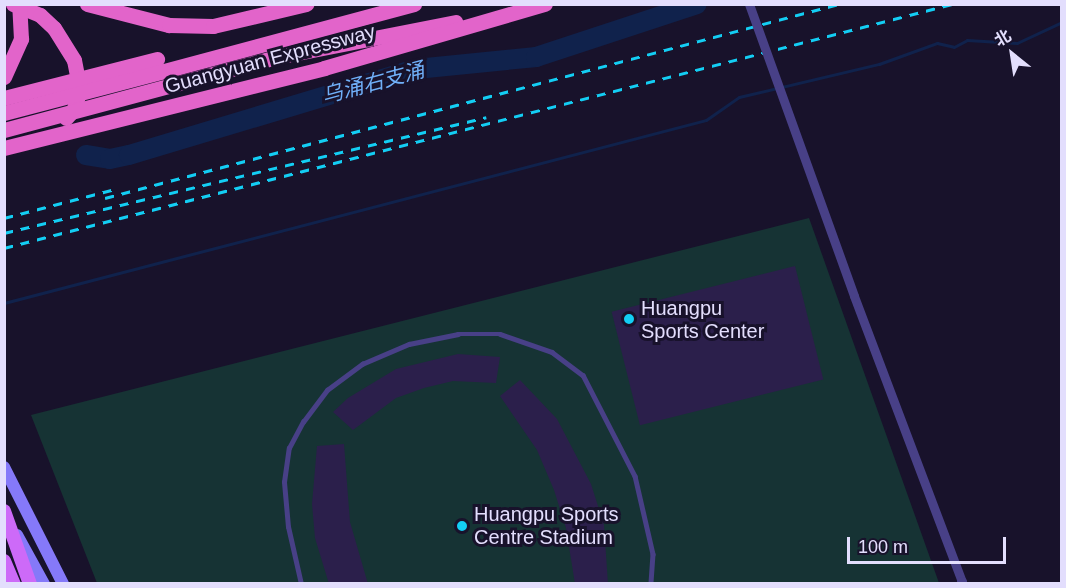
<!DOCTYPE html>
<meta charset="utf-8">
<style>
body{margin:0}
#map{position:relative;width:1066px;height:588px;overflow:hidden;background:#18122b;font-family:Helvetica,"Noto Sans SC",sans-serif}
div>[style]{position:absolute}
.green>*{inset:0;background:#163334}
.stream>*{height:3px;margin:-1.5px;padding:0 1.5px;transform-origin:1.5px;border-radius:1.5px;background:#10224c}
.river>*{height:20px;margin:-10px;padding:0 10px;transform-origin:10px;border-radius:10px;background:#10224c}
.building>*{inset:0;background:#2b1f4b;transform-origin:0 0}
.service>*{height:4.5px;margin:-2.25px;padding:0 2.25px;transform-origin:2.25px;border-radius:2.25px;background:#484087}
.minor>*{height:9px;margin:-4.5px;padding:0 4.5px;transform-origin:4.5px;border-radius:4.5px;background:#484087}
.tertiary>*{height:10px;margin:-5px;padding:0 5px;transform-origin:5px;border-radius:5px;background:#484087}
.secondary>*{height:12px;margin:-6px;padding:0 6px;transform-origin:6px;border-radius:6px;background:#8579f9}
.primary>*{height:14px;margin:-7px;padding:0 7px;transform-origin:7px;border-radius:7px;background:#cd6af8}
.trunk>*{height:15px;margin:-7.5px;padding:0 7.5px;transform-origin:7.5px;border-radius:7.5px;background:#e264ca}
.rail>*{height:3px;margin-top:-1.5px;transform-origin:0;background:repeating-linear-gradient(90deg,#13cef4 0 9px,transparent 0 17px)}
.minor-bridge>*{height:9px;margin:-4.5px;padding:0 4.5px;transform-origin:4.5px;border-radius:4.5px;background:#484087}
.trunk-bridge>*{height:15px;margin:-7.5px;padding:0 7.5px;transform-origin:7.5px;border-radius:7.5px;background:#e264ca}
.dots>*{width:16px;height:16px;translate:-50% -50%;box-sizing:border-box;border:3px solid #18122b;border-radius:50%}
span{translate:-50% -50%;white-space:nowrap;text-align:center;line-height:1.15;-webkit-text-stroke:6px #18122b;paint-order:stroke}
.street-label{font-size:20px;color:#e3defd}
.poi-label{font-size:20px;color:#e3defd}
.left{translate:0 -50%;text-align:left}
.water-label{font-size:21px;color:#70b0f9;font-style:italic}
.frame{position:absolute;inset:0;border:6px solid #e3defd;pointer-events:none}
.north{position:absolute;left:982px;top:24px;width:60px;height:60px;-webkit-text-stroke:4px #18122b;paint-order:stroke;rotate:330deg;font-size:16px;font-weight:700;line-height:24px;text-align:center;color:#e3defd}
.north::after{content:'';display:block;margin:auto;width:21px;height:27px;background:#e3defd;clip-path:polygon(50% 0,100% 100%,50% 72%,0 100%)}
.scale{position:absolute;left:847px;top:537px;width:159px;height:27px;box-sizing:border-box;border:3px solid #e3defd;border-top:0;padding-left:8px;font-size:18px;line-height:21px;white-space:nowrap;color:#e3defd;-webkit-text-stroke:4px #18122b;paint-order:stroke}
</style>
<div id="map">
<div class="green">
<i style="clip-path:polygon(809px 218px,939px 583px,97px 583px,31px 415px)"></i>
</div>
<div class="stream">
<i style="left:4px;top:303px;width:725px;rotate:-14.61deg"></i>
<i style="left:706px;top:120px;width:40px;rotate:-34.9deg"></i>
<i style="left:739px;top:97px;width:144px;rotate:-13.3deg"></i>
<i style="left:879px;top:64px;width:62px;rotate:-19.9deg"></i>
<i style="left:937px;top:43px;width:17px;rotate:13deg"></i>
<i style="left:954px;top:47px;width:15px;rotate:-28deg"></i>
<i style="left:967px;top:40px;width:50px;rotate:3.4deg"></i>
<i style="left:1017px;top:43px;width:50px;rotate:-25deg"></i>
</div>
<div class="river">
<i style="left:86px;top:155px;width:24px;rotate:9deg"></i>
<i style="left:110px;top:159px;width:19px;rotate:-12deg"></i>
<i style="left:129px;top:155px;width:300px;rotate:-16.7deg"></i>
<i style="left:416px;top:69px;width:121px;rotate:-5.7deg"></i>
<i style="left:536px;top:57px;width:169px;rotate:-18.2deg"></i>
</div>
<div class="building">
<i style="left:795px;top:266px;width:117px;height:189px;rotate:76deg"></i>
<i style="clip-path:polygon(458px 354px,500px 357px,496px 383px,453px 381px,424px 388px,396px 398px,353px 430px,333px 412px,348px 398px,396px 369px)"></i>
<i style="clip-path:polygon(520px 380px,557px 419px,591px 484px,604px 525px,608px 584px,575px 584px,566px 528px,554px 490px,537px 450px,500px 396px)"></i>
<i style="clip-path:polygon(344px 444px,350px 522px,368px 584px,329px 584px,315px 538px,312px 504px,317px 446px)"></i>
</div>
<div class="service">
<i style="left:301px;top:584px;width:58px;rotate:-102.8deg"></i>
<i style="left:288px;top:527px;width:45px;rotate:-95.1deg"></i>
<i style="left:284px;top:482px;width:34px;rotate:-82deg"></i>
<i style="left:289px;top:448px;width:30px;rotate:-62deg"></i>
<i style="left:303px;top:422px;width:40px;rotate:-53deg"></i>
<i style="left:327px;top:390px;width:44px;rotate:-36.6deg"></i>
<i style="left:362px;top:364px;width:51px;rotate:-23.1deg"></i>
<i style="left:409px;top:344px;width:50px;rotate:-11.5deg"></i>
<i style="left:458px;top:334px;width:42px"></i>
<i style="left:500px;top:334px;width:55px;rotate:19.1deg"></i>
<i style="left:552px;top:352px;width:39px;rotate:37deg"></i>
<i style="left:583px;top:375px;width:114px;rotate:62.8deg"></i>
<i style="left:635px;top:476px;width:80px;rotate:77deg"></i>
<i style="left:653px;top:554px;width:30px;rotate:94deg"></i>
</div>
<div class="minor">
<i style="left:854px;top:296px;width:306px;rotate:69.3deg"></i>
</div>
<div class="tertiary">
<i style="left:962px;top:582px;width:2px;rotate:90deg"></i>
</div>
<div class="secondary">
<i style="left:4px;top:467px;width:131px;rotate:63.2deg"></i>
<i style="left:17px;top:535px;width:56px;rotate:61.1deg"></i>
</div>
<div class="primary">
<i style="left:4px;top:511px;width:77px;rotate:70.4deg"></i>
<i style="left:4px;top:561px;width:25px;rotate:67deg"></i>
</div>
<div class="trunk">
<i style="left:13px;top:4px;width:29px;rotate:22deg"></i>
<i style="left:40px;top:15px;width:19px;rotate:43deg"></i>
<i style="left:54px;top:28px;width:38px;rotate:58deg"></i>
<i style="left:74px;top:60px;width:31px;rotate:79deg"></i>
<i style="left:80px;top:90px;width:20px;rotate:108deg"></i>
<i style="left:74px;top:109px;width:12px;rotate:132deg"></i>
<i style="left:87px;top:4px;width:85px;rotate:14.4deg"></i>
<i style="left:169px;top:25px;width:44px;rotate:1.3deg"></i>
<i style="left:213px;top:26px;width:96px;rotate:-13.3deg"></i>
<i style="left:272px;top:58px;width:187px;rotate:-11.1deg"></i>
<i style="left:164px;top:71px;width:259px;rotate:-15deg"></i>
<i style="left:4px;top:148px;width:330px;rotate:-14deg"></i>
<i style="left:324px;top:68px;width:230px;rotate:-16.2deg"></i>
</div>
<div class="rail">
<i style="left:105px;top:198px;width:759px;rotate:-14.81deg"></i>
<i style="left:4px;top:218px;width:115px;rotate:-14.6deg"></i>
<i style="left:4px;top:233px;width:496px;rotate:-13.5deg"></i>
<i style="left:4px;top:248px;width:979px;rotate:-14.43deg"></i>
</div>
<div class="minor-bridge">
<i style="left:749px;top:4px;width:310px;rotate:70.2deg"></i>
</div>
<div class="trunk-bridge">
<i style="left:4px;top:77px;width:42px;rotate:-65.9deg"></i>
<i style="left:21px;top:39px;width:35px;rotate:-93deg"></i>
<i style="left:4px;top:98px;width:158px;rotate:-14.3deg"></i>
<i style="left:4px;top:113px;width:165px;rotate:-14.7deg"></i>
<i style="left:4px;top:130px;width:278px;rotate:-15deg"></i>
</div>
<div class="dots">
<i style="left:629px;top:319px;background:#13cef4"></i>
<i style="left:462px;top:526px;background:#13cef4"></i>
</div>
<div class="street-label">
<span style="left:270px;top:59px;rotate:-15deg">Guangyuan Expressway</span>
</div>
<div class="poi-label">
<span class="left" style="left:641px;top:320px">Huangpu<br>Sports Center</span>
<span class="left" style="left:474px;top:526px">Huangpu Sports<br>Centre Stadium</span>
</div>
<div class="water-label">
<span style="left:373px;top:83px;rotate:-15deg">乌涌右支涌</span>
</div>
<div class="frame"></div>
<div class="north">北</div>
<div class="scale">100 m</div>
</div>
